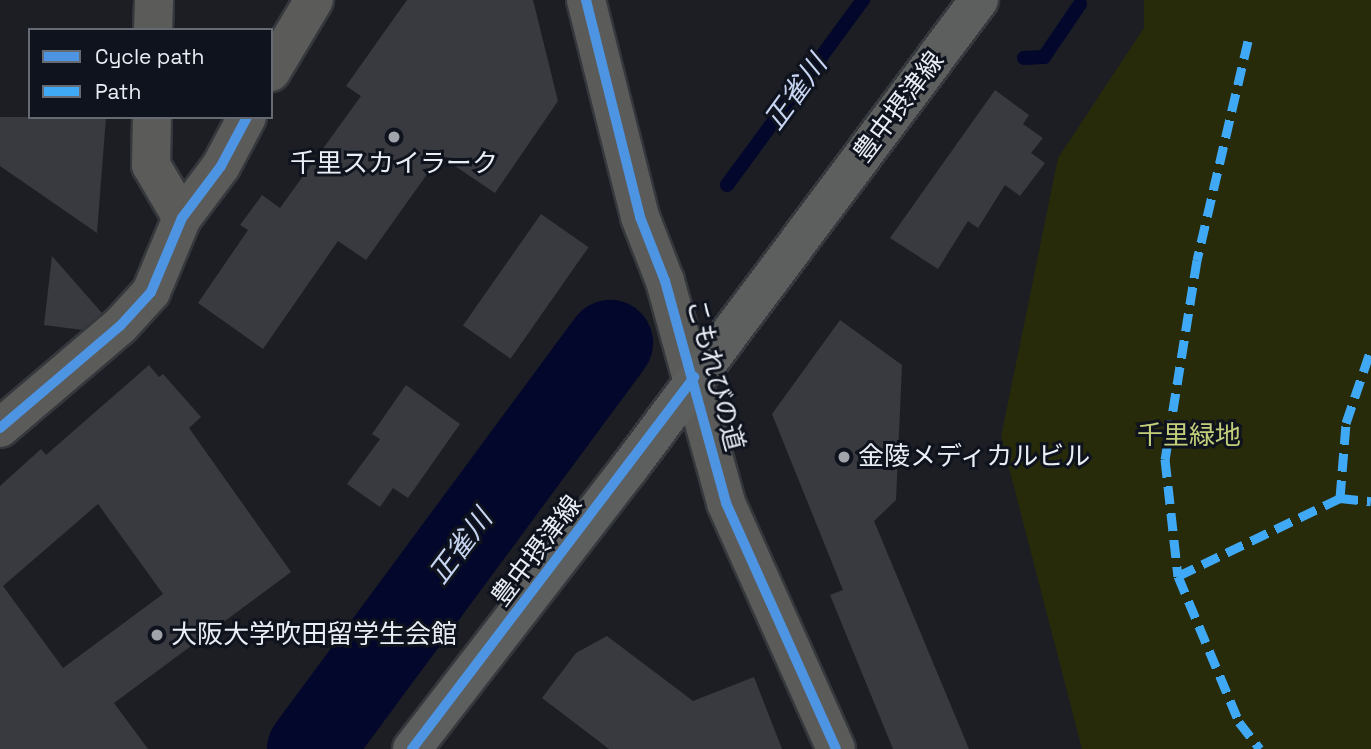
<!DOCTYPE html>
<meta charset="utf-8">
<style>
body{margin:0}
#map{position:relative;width:1371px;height:749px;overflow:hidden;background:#1c1e24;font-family:"Space Grotesk","Noto Sans JP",sans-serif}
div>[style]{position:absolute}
.green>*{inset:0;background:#272b0a}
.stream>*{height:14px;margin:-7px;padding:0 7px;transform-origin:7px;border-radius:7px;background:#03072b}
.river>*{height:86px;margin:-43px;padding:0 43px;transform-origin:43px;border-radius:43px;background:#03072b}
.building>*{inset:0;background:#383a40;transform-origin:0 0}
.roads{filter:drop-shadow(2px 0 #35383c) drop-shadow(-2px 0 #35383c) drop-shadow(0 2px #35383c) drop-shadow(0 -2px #35383c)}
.minor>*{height:38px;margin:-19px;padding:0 19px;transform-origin:19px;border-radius:19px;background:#5b5b5a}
.tertiary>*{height:38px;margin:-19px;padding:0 19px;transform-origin:19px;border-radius:19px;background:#5b5b5a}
.secondary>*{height:38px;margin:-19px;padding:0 19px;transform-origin:19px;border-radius:19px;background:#5d5f5f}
.quiet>*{height:9px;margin-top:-4.5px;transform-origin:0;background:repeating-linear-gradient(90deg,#3fa9f5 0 18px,transparent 0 27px)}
.cycleway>*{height:10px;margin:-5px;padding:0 5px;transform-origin:5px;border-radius:5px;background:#4d94e3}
.dots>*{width:19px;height:19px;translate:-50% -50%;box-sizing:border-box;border:4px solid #0f131d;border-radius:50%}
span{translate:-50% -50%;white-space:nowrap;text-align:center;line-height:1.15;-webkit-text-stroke:6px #0f131d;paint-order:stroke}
.street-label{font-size:26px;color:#e9edf4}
.poi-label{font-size:26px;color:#e9edf4}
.left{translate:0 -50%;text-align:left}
.park-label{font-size:26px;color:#c3ce7a}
.water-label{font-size:28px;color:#c7d5f2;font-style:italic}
.legend{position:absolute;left:28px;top:28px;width:245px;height:91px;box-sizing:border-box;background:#0f131d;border:2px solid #666a73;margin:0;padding:9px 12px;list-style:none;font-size:21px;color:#e9edf4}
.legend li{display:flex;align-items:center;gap:14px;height:35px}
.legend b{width:35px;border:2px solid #666a73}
</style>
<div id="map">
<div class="green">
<i style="clip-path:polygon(1144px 0,1371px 0,1371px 749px,1082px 749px,1001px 437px,1058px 158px,1144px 28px)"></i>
</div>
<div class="stream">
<i style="left:1024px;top:58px;width:20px;rotate:-3deg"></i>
<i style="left:1044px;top:57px;width:64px;rotate:-55.8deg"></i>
<i style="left:727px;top:185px;width:230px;rotate:-53.7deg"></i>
</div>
<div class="river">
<i style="left:310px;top:749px;width:505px;rotate:-53.54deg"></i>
</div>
<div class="building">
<i style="clip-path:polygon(407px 0,533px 0,558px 101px,495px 193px,440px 156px,366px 260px,338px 241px,263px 349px,198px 303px,248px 230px,240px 225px,262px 195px,280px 208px,361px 96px,346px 86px)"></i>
<i style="clip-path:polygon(995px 90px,1029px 115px,1023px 124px,1043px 138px,1031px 153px,1045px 163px,1020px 196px,1005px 185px,978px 228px,968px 221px,938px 269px,890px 238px)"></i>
<i style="clip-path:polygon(0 117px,106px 117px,97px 233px,0 166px)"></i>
<i style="left:541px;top:214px;width:58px;height:136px;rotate:35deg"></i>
<i style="clip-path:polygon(52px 256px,102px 313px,82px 330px,44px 325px)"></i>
<i style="clip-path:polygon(840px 320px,902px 365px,896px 500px,874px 521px,969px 749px,893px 749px,830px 595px,843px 590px,772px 414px)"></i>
<i style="clip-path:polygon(evenodd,149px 365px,159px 377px,163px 374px,201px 417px,189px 428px,291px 572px,114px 703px,148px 749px,0 749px,0 486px,41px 449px,46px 455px,149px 365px,98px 504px,163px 594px,63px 668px,3px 586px,98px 504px)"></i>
<i style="clip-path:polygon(406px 385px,460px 424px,408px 498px,393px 488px,380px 507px,347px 484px,380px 439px,372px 434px)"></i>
<i style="clip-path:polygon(607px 636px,693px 701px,754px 677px,782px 749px,609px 749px,542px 698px,576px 653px)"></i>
</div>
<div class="roads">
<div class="minor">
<i style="left:153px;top:30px;width:30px;rotate:-88deg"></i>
<i style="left:271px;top:72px;width:84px;rotate:-59.2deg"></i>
<i style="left:152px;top:117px;width:48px;rotate:91.2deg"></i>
<i style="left:151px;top:165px;width:61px;rotate:59.7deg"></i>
<i style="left:0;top:428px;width:157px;rotate:-40.4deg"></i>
<i style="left:120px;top:326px;width:46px;rotate:-47.6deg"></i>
<i style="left:151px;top:292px;width:80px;rotate:-67.3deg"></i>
<i style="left:182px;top:218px;width:65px;rotate:-53.1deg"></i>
<i style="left:221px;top:166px;width:55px;rotate:-62deg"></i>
</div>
<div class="tertiary">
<i style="left:586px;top:0;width:224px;rotate:76deg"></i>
<i style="left:640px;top:217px;width:69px;rotate:68.7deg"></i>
<i style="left:665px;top:281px;width:230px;rotate:74.6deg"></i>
<i style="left:726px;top:503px;width:269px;rotate:65.9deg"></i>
</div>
<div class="secondary">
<i style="left:412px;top:749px;width:356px;rotate:-52.3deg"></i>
<i style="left:630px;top:467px;width:583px;rotate:-53.23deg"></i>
</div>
</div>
<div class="quiet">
<i style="left:1248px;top:41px;width:225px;rotate:103.1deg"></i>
<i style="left:1197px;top:260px;width:202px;rotate:99.1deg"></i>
<i style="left:1165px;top:459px;width:118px;rotate:83.7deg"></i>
<i style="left:1178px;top:576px;width:158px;rotate:67.3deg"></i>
<i style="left:1239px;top:722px;width:34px;rotate:52deg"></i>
<i style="left:1340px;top:498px;width:75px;rotate:-85.4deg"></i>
<i style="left:1346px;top:423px;width:78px;rotate:-71.3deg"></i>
<i style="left:1178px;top:576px;width:180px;rotate:-25.7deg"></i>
<i style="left:1340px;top:498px;width:31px;rotate:6deg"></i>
</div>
<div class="cycleway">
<i style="left:586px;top:0;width:224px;rotate:76deg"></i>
<i style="left:640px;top:217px;width:69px;rotate:68.7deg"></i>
<i style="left:665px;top:281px;width:230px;rotate:74.6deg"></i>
<i style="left:726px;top:503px;width:269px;rotate:65.9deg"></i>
<i style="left:0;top:428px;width:157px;rotate:-40.4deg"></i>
<i style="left:120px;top:326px;width:46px;rotate:-47.6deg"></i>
<i style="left:151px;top:292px;width:80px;rotate:-67.3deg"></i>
<i style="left:182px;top:218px;width:65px;rotate:-53.1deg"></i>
<i style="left:221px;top:166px;width:55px;rotate:-62deg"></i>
<i style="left:412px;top:749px;width:467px;rotate:-52.8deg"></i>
</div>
<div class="dots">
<i style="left:394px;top:137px;background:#a1a5ab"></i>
<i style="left:844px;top:457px;background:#a1a5ab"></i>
<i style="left:157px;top:635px;background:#a1a5ab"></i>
</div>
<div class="street-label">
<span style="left:899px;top:107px;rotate:-53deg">豊中摂津線</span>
<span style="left:715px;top:375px;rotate:75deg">こもれびの道</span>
<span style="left:537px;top:551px;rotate:-53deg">豊中摂津線</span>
</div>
<div class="poi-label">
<span style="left:394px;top:164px">千里スカイラーク</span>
<span class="left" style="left:858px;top:457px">金陵メディカルビル</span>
<span class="left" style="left:171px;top:635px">大阪大学吹田留学生会館</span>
</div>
<div class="park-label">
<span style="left:1189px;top:436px">千里緑地</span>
</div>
<div class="water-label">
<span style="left:795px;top:92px;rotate:-54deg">正雀川</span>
<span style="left:460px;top:546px;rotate:-53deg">正雀川</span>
</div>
<ul class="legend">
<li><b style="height:9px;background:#4d94e3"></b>Cycle path</li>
<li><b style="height:9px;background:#3fa9f5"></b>Path</li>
</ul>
</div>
